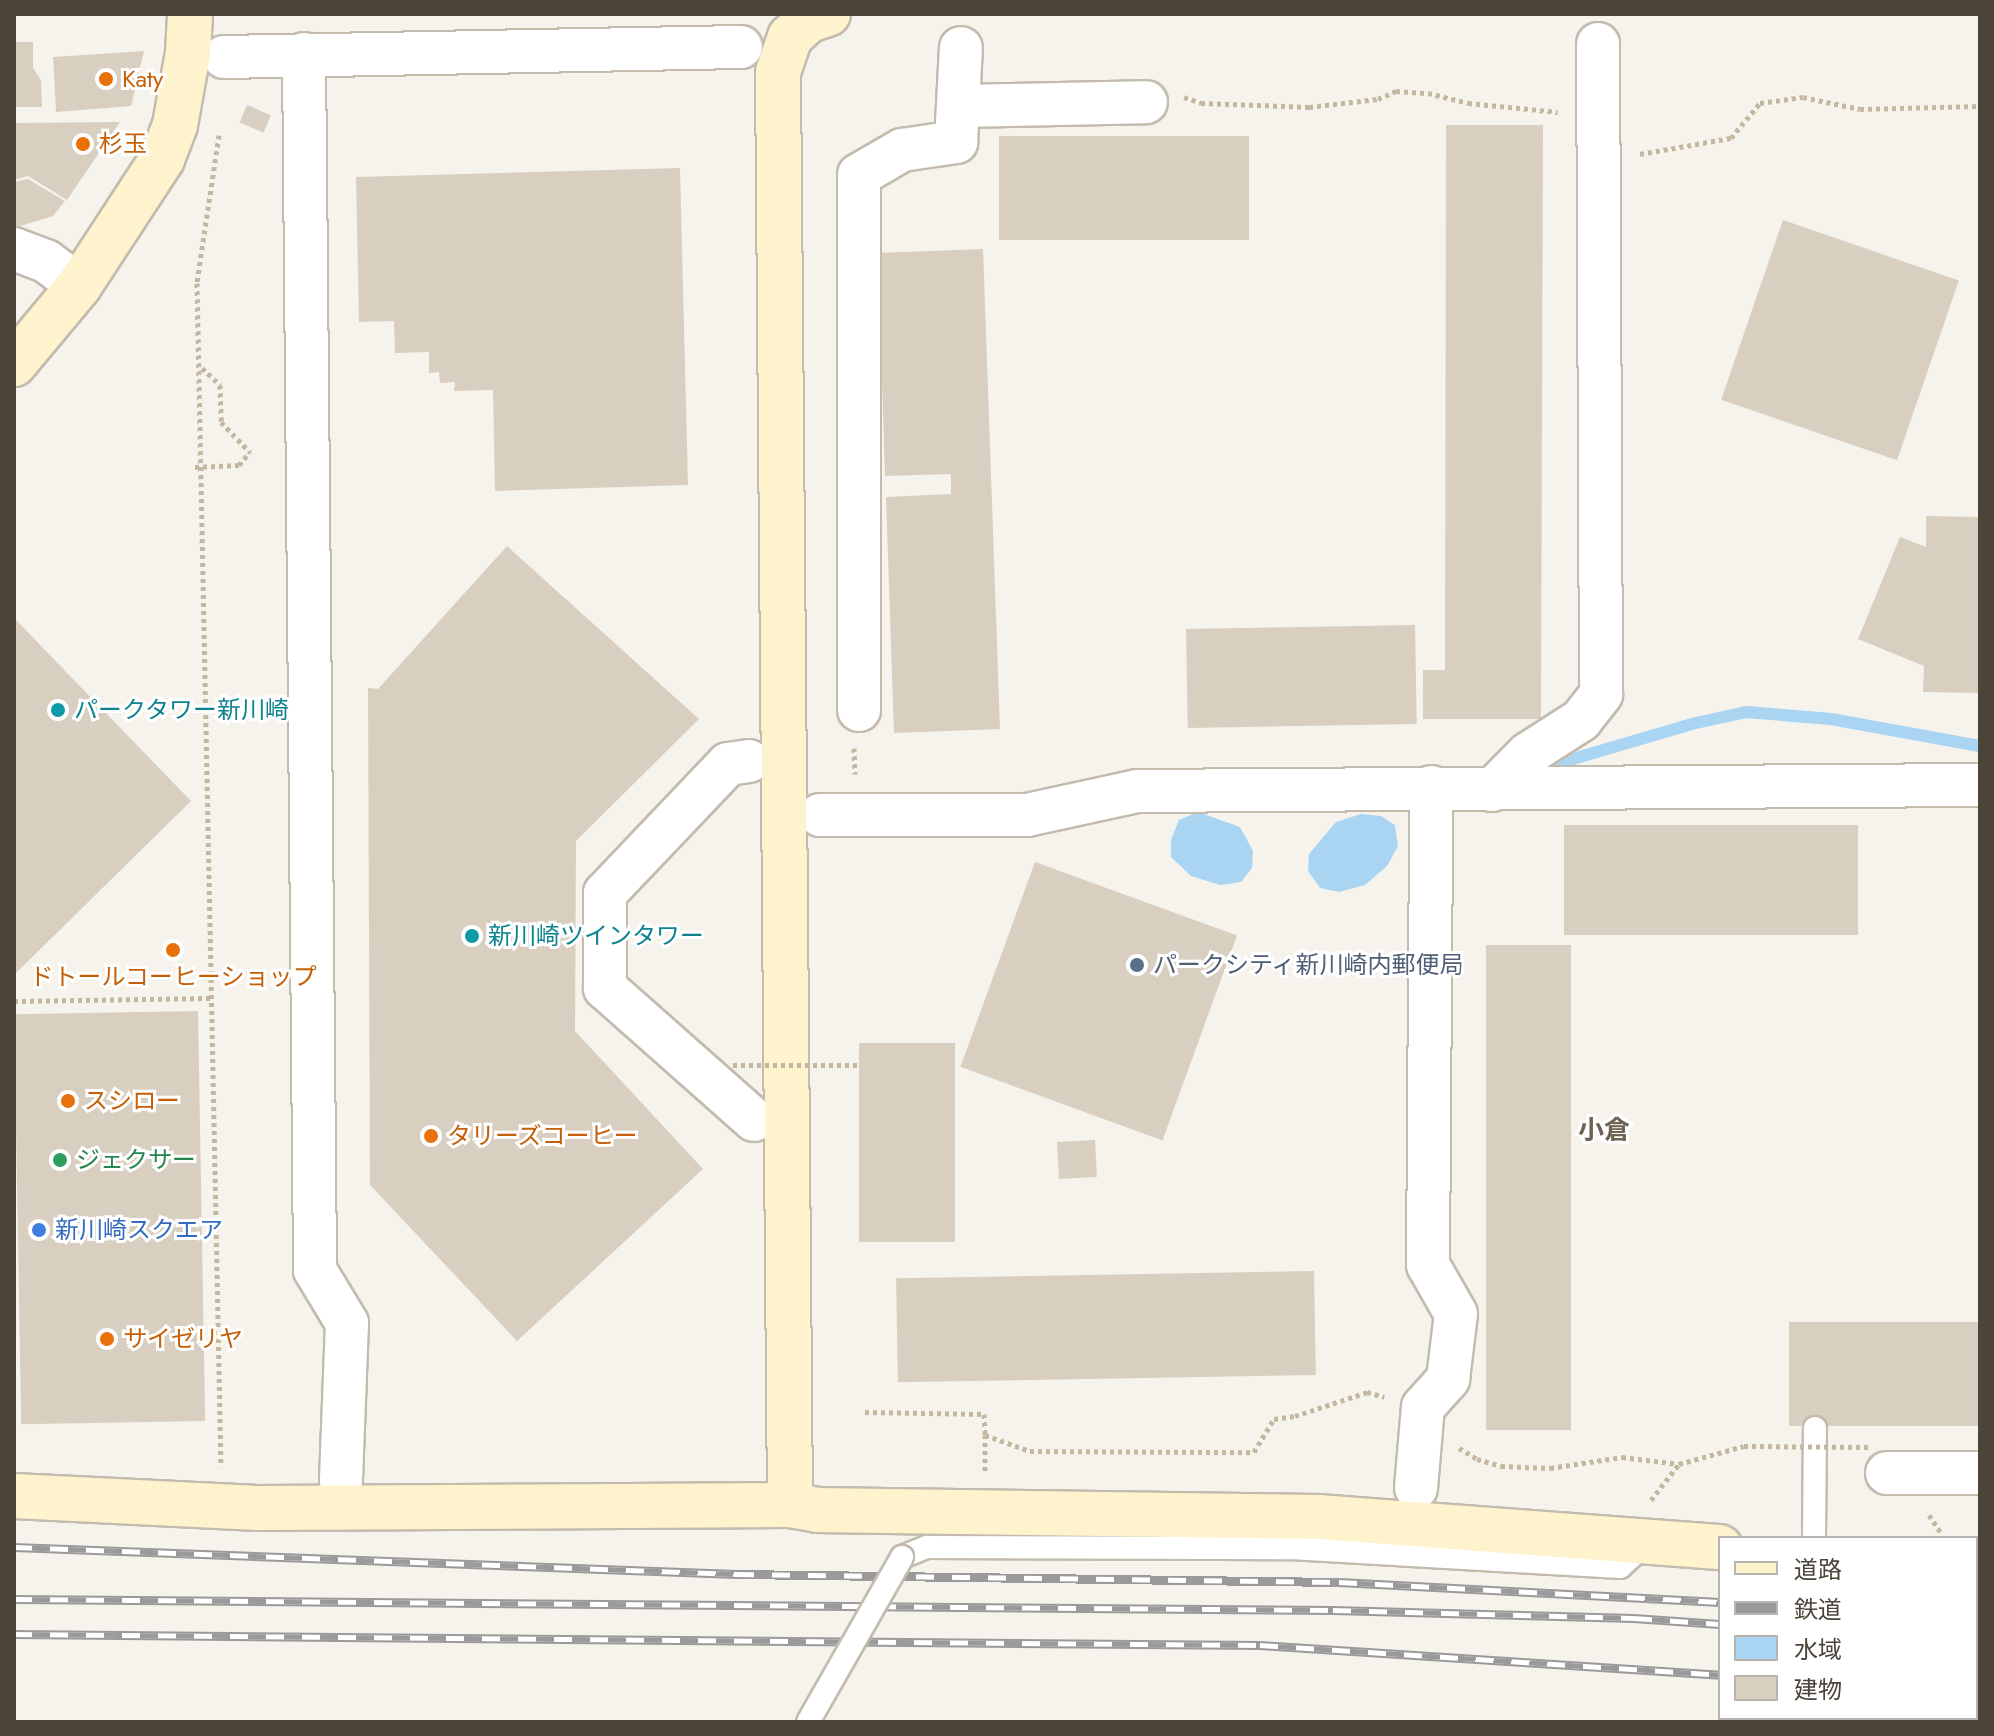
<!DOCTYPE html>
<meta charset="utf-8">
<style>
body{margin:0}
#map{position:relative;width:1994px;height:1736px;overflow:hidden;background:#f6f3ec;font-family:Jost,"Noto Sans JP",sans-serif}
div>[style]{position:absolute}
.water>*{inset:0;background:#a9d4f2}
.stream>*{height:12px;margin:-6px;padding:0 6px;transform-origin:6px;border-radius:6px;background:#a9d4f2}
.building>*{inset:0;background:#d8cfc1;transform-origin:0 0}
.path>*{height:5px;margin-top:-2.5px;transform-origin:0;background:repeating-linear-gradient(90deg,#c4b79f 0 4px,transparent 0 8px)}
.roads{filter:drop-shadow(2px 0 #c2bbae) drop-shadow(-2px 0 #c2bbae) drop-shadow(0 2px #c2bbae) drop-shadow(0 -2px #c2bbae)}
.lane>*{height:22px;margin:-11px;padding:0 11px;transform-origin:11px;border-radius:11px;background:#fff}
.street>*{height:42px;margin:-21px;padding:0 21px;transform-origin:21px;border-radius:21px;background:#fff}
.secondary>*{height:44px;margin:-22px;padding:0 22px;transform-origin:22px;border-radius:22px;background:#fff3cd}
.rail>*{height:9px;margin-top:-4.5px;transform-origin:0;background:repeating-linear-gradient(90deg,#fff 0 18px,#9a9a9a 0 36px);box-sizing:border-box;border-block:2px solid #9a9a9a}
.path-bridge>*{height:5px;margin-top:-2.5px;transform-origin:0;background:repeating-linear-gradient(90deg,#c4b79f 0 4px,transparent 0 8px)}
.bridges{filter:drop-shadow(2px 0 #c2bbae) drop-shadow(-2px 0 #c2bbae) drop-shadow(0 2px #c2bbae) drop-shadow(0 -2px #c2bbae)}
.lane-bridge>*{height:22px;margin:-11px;padding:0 11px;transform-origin:11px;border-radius:11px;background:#fff}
.dots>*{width:22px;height:22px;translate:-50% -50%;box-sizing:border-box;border:4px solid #fff;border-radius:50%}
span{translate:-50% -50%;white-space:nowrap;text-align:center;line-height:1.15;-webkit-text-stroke:6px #fff;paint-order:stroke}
.food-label{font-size:24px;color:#c56008}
.left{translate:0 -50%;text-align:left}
.culture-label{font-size:24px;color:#0d838f}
.service-label{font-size:24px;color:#4e5e75}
.leisure-label{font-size:24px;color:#27864d}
.shop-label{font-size:24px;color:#366cbe}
.neighbourhood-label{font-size:26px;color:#6e6250;font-weight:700}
.frame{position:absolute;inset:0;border:16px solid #4b4439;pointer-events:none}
.legend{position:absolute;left:1718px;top:1536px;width:260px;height:184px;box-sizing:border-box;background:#fff;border:2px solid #b7b4b0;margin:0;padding:10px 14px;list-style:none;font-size:24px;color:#4b4439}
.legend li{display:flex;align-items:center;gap:16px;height:40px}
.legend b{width:40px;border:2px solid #b7b4b0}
</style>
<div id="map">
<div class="water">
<i style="clip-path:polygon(1198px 812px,1240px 827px,1253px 851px,1252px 868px,1241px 882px,1220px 885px,1191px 876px,1171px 857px,1171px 840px,1179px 820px)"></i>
<i style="clip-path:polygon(1361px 814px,1381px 816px,1395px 825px,1398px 846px,1387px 866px,1365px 885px,1339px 892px,1320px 888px,1308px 871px,1309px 854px,1336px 822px)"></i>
</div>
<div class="stream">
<i style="left:1559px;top:763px;width:143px;rotate:-16.3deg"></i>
<i style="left:1696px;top:723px;width:51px;rotate:-12.4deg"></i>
<i style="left:1746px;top:712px;width:85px;rotate:4.7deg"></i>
<i style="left:1831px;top:719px;width:151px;rotate:10.3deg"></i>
</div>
<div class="building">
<i style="clip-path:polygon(14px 42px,33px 42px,33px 68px,41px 80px,42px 107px,14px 107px)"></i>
<i style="clip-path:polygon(144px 51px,131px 106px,56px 112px,53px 57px)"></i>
<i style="left:247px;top:105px;width:26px;height:19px;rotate:23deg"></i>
<i style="clip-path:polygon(120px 122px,67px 200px,28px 176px,14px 180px,14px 123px)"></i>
<i style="clip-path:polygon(1446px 125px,1543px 125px,1541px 719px,1423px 719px,1423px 670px,1445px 670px)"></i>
<i style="left:1249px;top:136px;width:104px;height:250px;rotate:90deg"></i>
<i style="clip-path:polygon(680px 168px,688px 485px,495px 491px,493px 390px,454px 391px,455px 382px,440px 383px,439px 372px,429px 373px,429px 352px,395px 353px,394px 321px,359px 322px,356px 177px)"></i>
<i style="clip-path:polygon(28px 179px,65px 201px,53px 216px,14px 228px,14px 182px)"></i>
<i style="left:1783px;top:220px;width:186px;height:190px;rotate:19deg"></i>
<i style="clip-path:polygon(983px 249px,1000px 729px,894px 733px,886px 497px,951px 494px,951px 474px,885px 476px,878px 253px)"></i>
<i style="clip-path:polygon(1926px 516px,1980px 517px,1980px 693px,1923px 692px,1924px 666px,1858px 639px,1900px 537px,1926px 547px)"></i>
<i style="clip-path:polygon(507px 546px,699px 719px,576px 841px,575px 1031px,703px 1169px,517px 1341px,370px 1185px,368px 688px,378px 689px)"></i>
<i style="clip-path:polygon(14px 618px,191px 801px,14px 975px)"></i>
<i style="left:1415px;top:625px;width:99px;height:229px;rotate:89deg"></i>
<i style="left:1564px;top:825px;width:294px;height:110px"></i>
<i style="left:1035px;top:862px;width:215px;height:218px;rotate:20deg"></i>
<i style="left:1486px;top:945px;width:85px;height:485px"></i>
<i style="left:198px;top:1011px;width:410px;height:184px;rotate:89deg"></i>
<i style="left:859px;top:1043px;width:96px;height:199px"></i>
<i style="left:1095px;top:1140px;width:37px;height:38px;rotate:87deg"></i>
<i style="left:1314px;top:1271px;width:104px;height:418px;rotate:89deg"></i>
<i style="left:1980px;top:1322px;width:104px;height:191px;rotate:90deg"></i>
</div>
<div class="path">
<i style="left:1184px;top:97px;width:18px;rotate:19deg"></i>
<i style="left:1201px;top:103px;width:108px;rotate:2.1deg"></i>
<i style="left:1309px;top:107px;width:69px;rotate:-6.6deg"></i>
<i style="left:1378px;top:99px;width:20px;rotate:-24deg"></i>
<i style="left:1396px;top:91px;width:32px;rotate:4deg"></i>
<i style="left:1428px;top:93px;width:41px;rotate:14deg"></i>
<i style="left:1468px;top:103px;width:90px;rotate:5.7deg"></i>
<i style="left:219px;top:135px;width:150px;rotate:98.5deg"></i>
<i style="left:197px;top:283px;width:1184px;rotate:88.84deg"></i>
<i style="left:1640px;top:154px;width:92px;rotate:-10deg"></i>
<i style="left:1731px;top:138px;width:45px;rotate:-50.4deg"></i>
<i style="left:1760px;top:103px;width:43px;rotate:-7.9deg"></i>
<i style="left:1803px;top:97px;width:58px;rotate:11.9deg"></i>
<i style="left:1860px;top:109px;width:120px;rotate:-1.4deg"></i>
<i style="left:202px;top:368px;width:25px;rotate:43deg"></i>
<i style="left:220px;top:385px;width:37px;rotate:88deg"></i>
<i style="left:221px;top:422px;width:42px;rotate:46deg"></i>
<i style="left:854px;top:748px;width:26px;rotate:88deg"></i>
<i style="left:14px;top:1001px;width:198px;rotate:-0.9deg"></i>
<i style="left:865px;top:1412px;width:119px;rotate:1deg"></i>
<i style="left:984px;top:1414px;width:21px;rotate:87deg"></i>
<i style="left:985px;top:1435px;width:48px;rotate:19.6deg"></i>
<i style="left:1030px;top:1451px;width:224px;rotate:0.3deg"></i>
<i style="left:1254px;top:1452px;width:39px;rotate:-59deg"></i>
<i style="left:1274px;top:1419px;width:21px;rotate:-8deg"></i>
<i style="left:1295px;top:1416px;width:76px;rotate:-18.4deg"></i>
<i style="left:1367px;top:1392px;width:18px;rotate:16deg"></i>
<i style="left:985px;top:1435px;width:38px;rotate:90deg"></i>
<i style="left:1459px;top:1448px;width:21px;rotate:31deg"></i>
<i style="left:1477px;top:1459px;width:25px;rotate:16deg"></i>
<i style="left:1501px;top:1466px;width:49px;rotate:2.3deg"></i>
<i style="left:1550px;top:1468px;width:73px;rotate:-8.7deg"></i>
<i style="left:1622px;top:1457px;width:57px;rotate:7deg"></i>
<i style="left:1679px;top:1464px;width:67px;rotate:-15.5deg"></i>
<i style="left:1651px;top:1500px;width:46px;rotate:-52.1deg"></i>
<i style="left:1929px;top:1515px;width:23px;rotate:56deg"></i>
</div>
<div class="roads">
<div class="lane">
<i style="left:1814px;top:1538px;width:110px;rotate:-89.5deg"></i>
<i style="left:902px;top:1557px;width:27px;rotate:-22deg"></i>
<i style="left:927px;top:1547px;width:363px;rotate:0.2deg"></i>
<i style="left:1290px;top:1548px;width:331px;rotate:3.3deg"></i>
<i style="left:1620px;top:1567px;width:36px;rotate:-42deg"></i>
</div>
<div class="street">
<i style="left:304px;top:54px;width:1216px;rotate:89.48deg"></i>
<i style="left:315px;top:1270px;width:62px;rotate:58.9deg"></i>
<i style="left:347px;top:1323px;width:158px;rotate:92.2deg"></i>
<i style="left:224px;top:57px;width:517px;rotate:-1.11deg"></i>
<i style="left:959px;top:106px;width:187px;rotate:-1.2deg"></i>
<i style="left:14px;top:249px;width:34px;rotate:21deg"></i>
<i style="left:46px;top:261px;width:41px;rotate:37.1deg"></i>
<i style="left:859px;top:710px;width:535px;rotate:-90deg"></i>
<i style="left:859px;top:175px;width:50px;rotate:-30.2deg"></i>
<i style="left:902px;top:150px;width:55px;rotate:-8.4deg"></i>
<i style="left:956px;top:142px;width:94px;rotate:-87deg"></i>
<i style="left:749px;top:761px;width:21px;rotate:172deg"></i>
<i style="left:728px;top:764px;width:178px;rotate:133.6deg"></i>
<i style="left:605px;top:893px;width:95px;rotate:90deg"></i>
<i style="left:605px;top:988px;width:199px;rotate:41.5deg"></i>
<i style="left:1492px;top:790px;width:51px;rotate:-45deg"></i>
<i style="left:1528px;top:754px;width:63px;rotate:-32.7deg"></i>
<i style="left:1581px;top:720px;width:33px;rotate:-52deg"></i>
<i style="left:1601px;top:694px;width:650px;rotate:-90.26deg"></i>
<i style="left:820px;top:815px;width:207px"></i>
<i style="left:1027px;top:815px;width:113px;rotate:-12.3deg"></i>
<i style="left:1137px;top:791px;width:843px;rotate:-0.41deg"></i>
<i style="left:1887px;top:1473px;width:93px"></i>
<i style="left:1416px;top:1488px;width:81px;rotate:-85.1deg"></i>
<i style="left:1423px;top:1407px;width:38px;rotate:-48deg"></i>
<i style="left:1448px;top:1379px;width:65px;rotate:-83deg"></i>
<i style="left:1456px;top:1314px;width:56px;rotate:-119.7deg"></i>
<i style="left:1428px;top:1265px;width:478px;rotate:-89.6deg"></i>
</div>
<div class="secondary">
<i style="left:14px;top:364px;width:102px;rotate:-50.2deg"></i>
<i style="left:79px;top:286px;width:152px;rotate:-56.8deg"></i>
<i style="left:162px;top:159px;width:36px;rotate:-69deg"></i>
<i style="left:175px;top:125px;width:73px;rotate:-79.8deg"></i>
<i style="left:188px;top:53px;width:39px;rotate:-87deg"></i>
<i style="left:14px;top:1496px;width:244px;rotate:2.8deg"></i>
<i style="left:258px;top:1508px;width:532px;rotate:-0.32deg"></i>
<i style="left:790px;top:1505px;width:27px;rotate:10deg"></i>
<i style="left:817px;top:1510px;width:502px;rotate:0.8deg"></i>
<i style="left:1319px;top:1517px;width:402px;rotate:4.3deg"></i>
<i style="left:790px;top:1505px;width:1433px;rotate:-90.48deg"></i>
<i style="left:778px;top:72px;width:37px;rotate:-71deg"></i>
<i style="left:790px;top:37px;width:25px;rotate:-42deg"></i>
<i style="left:809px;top:20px;width:20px;rotate:-18deg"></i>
<i style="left:1976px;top:1566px;width:4px"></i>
</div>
</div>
<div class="rail">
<i style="left:14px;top:1547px;width:723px;rotate:2.14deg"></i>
<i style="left:736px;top:1574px;width:603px;rotate:0.76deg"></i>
<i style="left:1339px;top:1582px;width:382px;rotate:3deg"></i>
<i style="left:14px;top:1599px;width:1319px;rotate:0.48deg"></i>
<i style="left:1333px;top:1610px;width:301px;rotate:1.5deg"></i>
<i style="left:1634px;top:1618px;width:86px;rotate:4deg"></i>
<i style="left:1976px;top:1620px;width:4px;rotate:14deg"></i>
<i style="left:14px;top:1634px;width:1246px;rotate:0.51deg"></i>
<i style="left:1260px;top:1645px;width:461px;rotate:3.7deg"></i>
<i style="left:1976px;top:1643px;width:4px"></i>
<i style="left:1976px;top:1705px;width:4px"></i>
</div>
<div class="path-bridge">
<i style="left:195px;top:467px;width:44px;rotate:-2.6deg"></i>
<i style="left:239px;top:465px;width:17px;rotate:-50deg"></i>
<i style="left:733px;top:1065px;width:126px"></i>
<i style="left:1744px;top:1446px;width:124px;rotate:0.5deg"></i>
</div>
<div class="bridges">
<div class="lane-bridge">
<i style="left:808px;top:1722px;width:190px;rotate:-60.3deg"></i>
</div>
</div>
<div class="dots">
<i style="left:106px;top:79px;background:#e8710a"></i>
<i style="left:83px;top:144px;background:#e8710a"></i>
<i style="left:58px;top:710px;background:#0f9aa8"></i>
<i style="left:472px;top:936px;background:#0f9aa8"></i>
<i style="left:173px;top:950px;background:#e8710a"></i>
<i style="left:1137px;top:965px;background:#5c6f8a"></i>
<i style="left:68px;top:1101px;background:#e8710a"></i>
<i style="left:431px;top:1136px;background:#e8710a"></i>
<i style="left:60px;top:1160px;background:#2e9e5b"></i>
<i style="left:39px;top:1230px;background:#3f7fe0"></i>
<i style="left:107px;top:1339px;background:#e8710a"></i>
</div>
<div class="food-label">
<span class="left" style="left:122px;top:79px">Katy</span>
<span class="left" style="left:99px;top:144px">杉玉</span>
<span style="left:173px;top:977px">ドトールコーヒーショップ</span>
<span class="left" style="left:84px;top:1101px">スシロー</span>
<span class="left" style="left:447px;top:1136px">タリーズコーヒー</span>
<span class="left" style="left:123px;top:1339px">サイゼリヤ</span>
</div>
<div class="culture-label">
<span class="left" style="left:74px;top:710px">パークタワー新川崎</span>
<span class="left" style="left:488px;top:936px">新川崎ツインタワー</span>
</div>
<div class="service-label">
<span class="left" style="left:1153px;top:965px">パークシティ新川崎内郵便局</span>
</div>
<div class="leisure-label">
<span class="left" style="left:76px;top:1160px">ジェクサー</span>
</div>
<div class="shop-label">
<span class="left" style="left:55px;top:1230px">新川崎スクエア</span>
</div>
<div class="neighbourhood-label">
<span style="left:1604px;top:1131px">小倉</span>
</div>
<div class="frame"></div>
<ul class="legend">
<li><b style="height:10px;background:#fff3cd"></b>道路</li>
<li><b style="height:10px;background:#9a9a9a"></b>鉄道</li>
<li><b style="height:22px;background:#a9d4f2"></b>水域</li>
<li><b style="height:22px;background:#d8cfc1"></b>建物</li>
</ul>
</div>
